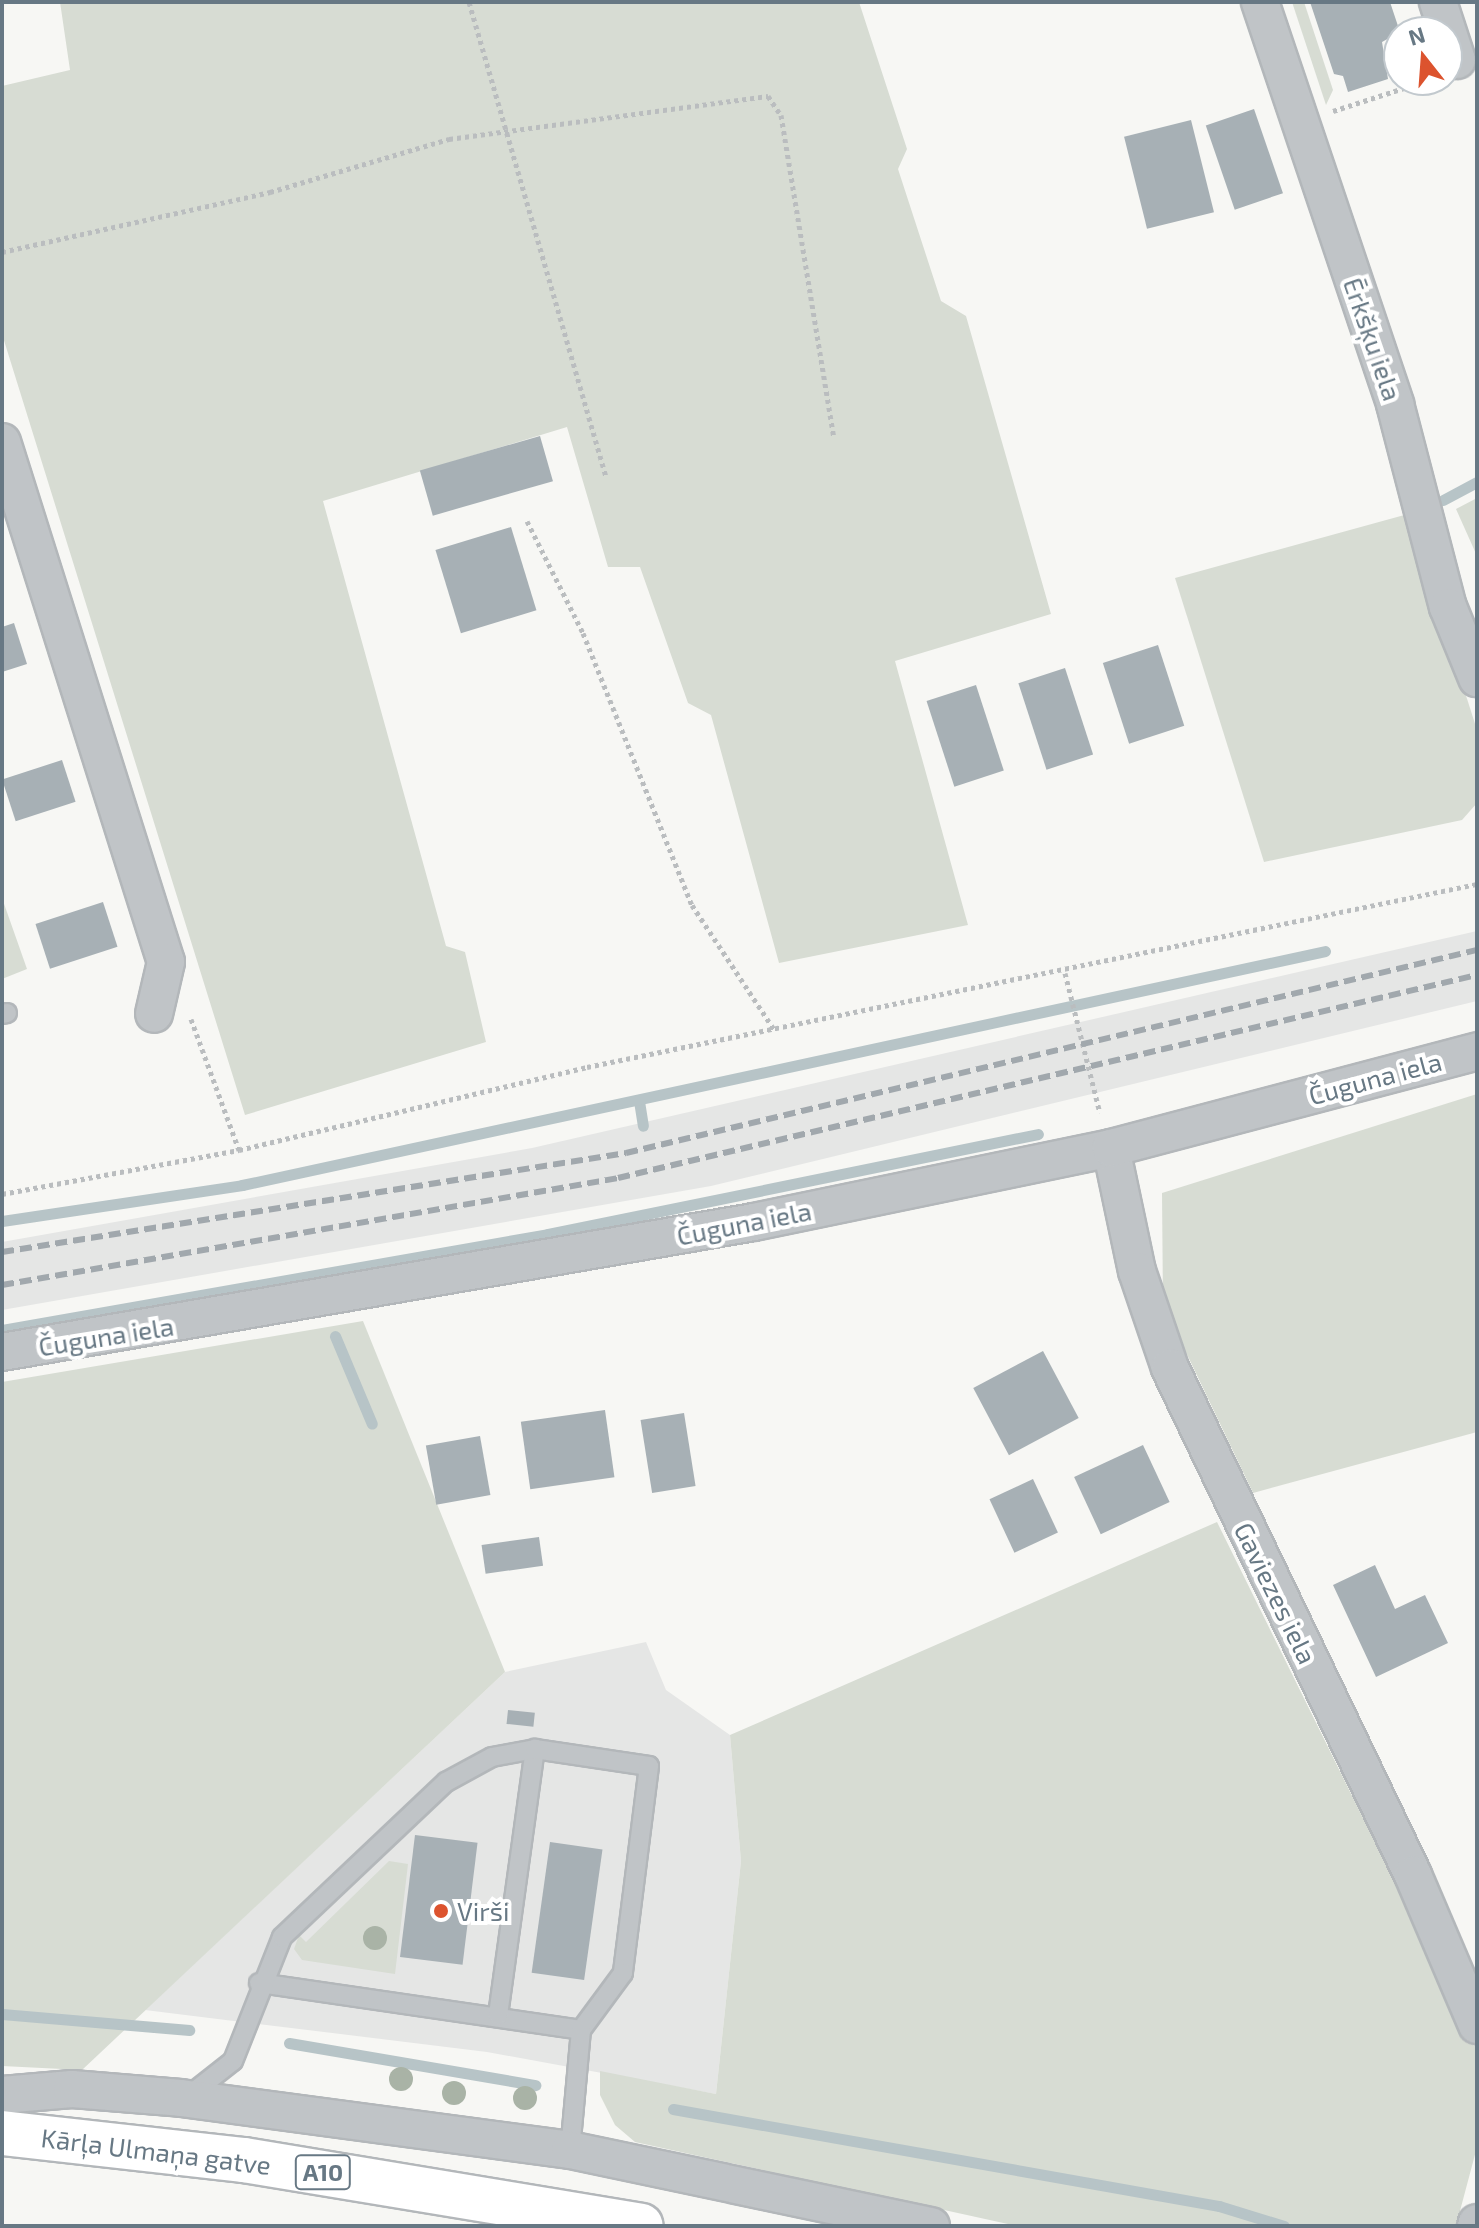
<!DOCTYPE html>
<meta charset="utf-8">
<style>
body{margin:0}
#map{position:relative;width:1479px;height:2228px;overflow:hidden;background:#f7f7f4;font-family:"Exo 2",sans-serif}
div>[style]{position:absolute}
.built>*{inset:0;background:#e5e6e5}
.green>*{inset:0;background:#d7dcd3}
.stream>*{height:11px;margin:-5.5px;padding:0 5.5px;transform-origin:5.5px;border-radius:5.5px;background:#b7c4c7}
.building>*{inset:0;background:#a7b0b5;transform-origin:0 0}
.path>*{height:5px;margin-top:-2.5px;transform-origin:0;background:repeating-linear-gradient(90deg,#babdbf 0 4px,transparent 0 8px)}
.roads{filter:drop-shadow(2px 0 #b3b7ba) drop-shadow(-2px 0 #b3b7ba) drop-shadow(0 2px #b3b7ba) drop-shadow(0 -2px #b3b7ba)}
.service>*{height:18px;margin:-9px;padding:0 9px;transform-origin:9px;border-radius:9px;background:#c0c4c7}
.minor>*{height:36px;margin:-18px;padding:0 18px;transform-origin:18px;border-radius:18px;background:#c0c4c7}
.trunk>*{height:44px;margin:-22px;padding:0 22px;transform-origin:22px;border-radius:22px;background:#fff}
.rail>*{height:6px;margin-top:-3px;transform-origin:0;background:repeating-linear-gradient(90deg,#a1a8ad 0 12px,transparent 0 18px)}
.trees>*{width:24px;height:24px;margin:-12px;border-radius:50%;background:#a9b3a6}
.dots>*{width:22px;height:22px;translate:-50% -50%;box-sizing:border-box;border:4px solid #fff;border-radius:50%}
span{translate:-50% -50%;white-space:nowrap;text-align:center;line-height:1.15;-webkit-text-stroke:8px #fff;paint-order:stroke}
.shield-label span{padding:2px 6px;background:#fff;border:2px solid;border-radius:6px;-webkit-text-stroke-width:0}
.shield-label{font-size:24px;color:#677884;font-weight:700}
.street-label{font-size:26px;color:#677884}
.poi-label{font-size:26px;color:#677884}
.left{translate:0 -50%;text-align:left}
.frame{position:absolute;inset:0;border:4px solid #677884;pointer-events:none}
.north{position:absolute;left:1383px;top:16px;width:80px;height:80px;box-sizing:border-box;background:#fff;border:2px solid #c2c9ce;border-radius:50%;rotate:343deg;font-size:22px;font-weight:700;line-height:32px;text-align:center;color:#677884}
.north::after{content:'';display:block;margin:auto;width:28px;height:36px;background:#dc532e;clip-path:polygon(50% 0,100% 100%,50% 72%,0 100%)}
</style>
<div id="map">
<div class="built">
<i style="clip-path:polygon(1477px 931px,1477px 1001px,711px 1186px,2px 1310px,2px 1242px,532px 1148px)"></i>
<i style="clip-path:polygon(646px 1642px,666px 1690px,730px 1735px,741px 1861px,716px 2094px,487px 2052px,145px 2010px,505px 1672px)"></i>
</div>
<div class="green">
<i style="clip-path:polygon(60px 2px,859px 2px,907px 149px,898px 169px,941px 301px,966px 316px,1051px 614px,895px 661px,968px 925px,779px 963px,711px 715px,688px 703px,640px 567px,608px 567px,567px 427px,323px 501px,446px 946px,465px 952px,486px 1042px,245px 1115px,2px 334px,2px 86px,70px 70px)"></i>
<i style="clip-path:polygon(1292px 2px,1304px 2px,1333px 90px,1326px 105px)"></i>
<i style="clip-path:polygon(1477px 498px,1477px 556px,1456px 509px)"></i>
<i style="clip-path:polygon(1408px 514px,1477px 730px,1477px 803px,1462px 820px,1264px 862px,1175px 578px)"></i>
<i style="clip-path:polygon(2px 898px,27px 969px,2px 979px)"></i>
<i style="clip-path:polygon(1477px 1094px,1477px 1432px,1253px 1493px,1163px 1304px,1162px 1193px)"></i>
<i style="clip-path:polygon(363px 1321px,505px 1672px,82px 2070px,2px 2066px,2px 1382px)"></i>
<i style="clip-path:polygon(1217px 1522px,1475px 2045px,1477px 2147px,1456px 2226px,1017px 2226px,635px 2142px,615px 2125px,600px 2095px,600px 2071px,716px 2094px,741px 1861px,730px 1735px)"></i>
<i style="clip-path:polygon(389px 1861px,408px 1864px,395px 1974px,302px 1960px,294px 1949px,299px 1935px,306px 1942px)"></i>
</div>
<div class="stream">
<i style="left:1443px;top:500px;width:38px;rotate:-28deg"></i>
<i style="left:639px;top:1101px;width:25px;rotate:81deg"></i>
<i style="left:2px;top:1221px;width:243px;rotate:-8.5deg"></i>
<i style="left:242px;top:1185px;width:1108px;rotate:-12.19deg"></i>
<i style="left:2px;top:1330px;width:554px;rotate:-9.97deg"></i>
<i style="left:548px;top:1234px;width:500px;rotate:-11.53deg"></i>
<i style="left:335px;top:1336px;width:95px;rotate:67.2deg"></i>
<i style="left:2px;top:2014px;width:188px;rotate:4.9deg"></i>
<i style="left:289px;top:2043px;width:250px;rotate:9.7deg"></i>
<i style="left:673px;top:2109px;width:555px;rotate:10.07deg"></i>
<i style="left:1219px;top:2206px;width:68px;rotate:17.1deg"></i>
</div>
<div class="building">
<i style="clip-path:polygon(1310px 2px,1390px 2px,1400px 32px,1382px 42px,1388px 79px,1348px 92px,1343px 76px,1334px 74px)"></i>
<i style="left:1254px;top:109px;width:89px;height:51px;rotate:71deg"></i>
<i style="left:1191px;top:120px;width:95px;height:69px;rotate:76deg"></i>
<i style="left:540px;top:436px;width:47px;height:125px;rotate:74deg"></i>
<i style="left:511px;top:527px;width:87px;height:79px;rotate:73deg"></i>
<i style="clip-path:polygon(14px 623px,27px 664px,2px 672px,2px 627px)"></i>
<i style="left:1158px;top:645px;width:85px;height:58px;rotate:72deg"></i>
<i style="left:1065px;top:668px;width:91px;height:49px;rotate:72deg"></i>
<i style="left:976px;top:685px;width:90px;height:52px;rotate:72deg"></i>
<i style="left:62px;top:760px;width:44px;height:63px;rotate:72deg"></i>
<i style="left:103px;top:902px;width:47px;height:71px;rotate:72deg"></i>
<i style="left:1043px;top:1351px;width:76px;height:79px;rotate:62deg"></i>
<i style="left:605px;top:1410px;width:68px;height:85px;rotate:82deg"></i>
<i style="left:684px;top:1413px;width:74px;height:44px;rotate:81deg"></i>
<i style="left:480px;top:1436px;width:60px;height:55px;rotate:80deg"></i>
<i style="left:1143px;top:1445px;width:63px;height:76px;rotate:65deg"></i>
<i style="left:1033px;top:1479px;width:59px;height:48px;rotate:65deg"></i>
<i style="left:539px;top:1537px;width:29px;height:58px;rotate:82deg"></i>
<i style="clip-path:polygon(1375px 1565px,1395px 1609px,1425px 1595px,1448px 1643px,1376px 1677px,1333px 1585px)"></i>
<i style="left:508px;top:1710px;width:27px;height:14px;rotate:6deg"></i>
<i style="left:415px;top:1835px;width:63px;height:123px;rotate:7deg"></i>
<i style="left:550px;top:1842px;width:53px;height:132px;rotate:8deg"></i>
</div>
<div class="path">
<i style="left:469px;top:2px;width:495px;rotate:73.9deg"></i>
<i style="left:1333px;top:111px;width:101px;rotate:-17.9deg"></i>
<i style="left:2px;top:252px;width:275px;rotate:-12.6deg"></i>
<i style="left:270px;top:192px;width:187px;rotate:-16.5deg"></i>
<i style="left:449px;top:139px;width:322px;rotate:-7.7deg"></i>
<i style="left:768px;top:96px;width:23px;rotate:56deg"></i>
<i style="left:781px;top:115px;width:327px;rotate:80.7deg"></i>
<i style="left:527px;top:521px;width:125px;rotate:63.4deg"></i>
<i style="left:583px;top:633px;width:293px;rotate:68.2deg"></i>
<i style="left:692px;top:905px;width:151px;rotate:56.6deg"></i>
<i style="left:1065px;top:973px;width:144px;rotate:76deg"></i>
<i style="left:191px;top:1019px;width:140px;rotate:69.9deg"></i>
<i style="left:2px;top:1194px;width:241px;rotate:-10.5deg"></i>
<i style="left:239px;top:1150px;width:358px;rotate:-13.4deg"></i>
<i style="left:587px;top:1067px;width:909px;rotate:-11.62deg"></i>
</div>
<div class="roads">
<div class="service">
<i style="left:2px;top:1014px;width:5px;rotate:-11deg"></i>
<i style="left:259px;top:1983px;width:325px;rotate:8.3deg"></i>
<i style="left:498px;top:2015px;width:269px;rotate:-82.1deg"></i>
<i style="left:191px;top:2094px;width:53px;rotate:-38.2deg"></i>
<i style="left:233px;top:2061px;width:133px;rotate:-68.4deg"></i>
<i style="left:282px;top:1937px;width:226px;rotate:-43.4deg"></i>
<i style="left:446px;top:1782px;width:52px;rotate:-28.5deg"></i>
<i style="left:492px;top:1757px;width:44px;rotate:-10.5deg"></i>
<i style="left:535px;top:1749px;width:115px;rotate:8.5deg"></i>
<i style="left:649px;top:1766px;width:209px;rotate:97.2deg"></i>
<i style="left:623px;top:1973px;width:71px;rotate:126.4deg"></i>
<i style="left:581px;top:2030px;width:121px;rotate:95.2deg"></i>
</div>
<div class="minor">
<i style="left:1260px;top:2px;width:424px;rotate:71.4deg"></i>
<i style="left:1395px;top:404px;width:210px;rotate:75.4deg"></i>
<i style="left:1448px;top:607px;width:77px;rotate:67.8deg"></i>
<i style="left:1438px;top:2px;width:61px;rotate:71.9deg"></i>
<i style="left:2px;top:442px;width:545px;rotate:72.5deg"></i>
<i style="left:166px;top:962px;width:53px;rotate:103deg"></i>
<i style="left:1111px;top:1148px;width:126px;rotate:78.1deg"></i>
<i style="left:1137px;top:1271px;width:102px;rotate:71.2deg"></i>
<i style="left:1170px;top:1368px;width:562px;rotate:64.39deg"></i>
<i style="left:1413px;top:1875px;width:163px;rotate:66.9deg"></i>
<i style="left:2px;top:1352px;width:763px;rotate:-9.81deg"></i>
<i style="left:754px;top:1222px;width:365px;rotate:-11.7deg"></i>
<i style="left:1111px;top:1148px;width:379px;rotate:-14.8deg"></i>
<i style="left:2px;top:2095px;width:70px;rotate:-4.9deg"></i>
<i style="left:72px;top:2089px;width:109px;rotate:4.7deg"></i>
<i style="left:181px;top:2098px;width:392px;rotate:7.6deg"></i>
<i style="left:570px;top:2150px;width:369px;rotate:11.9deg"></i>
<i style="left:1476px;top:2226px;width:3px;rotate:-72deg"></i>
</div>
<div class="trunk">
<i style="left:2px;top:2133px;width:244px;rotate:6.4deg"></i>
<i style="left:244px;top:2160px;width:402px;rotate:9.4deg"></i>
</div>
</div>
<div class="rail">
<i style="left:2px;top:1252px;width:632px;rotate:-9.02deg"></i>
<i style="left:626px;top:1153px;width:875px;rotate:-13.42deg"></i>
<i style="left:2px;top:1285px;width:625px;rotate:-9.85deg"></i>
<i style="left:618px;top:1178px;width:883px;rotate:-13.3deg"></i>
</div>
<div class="trees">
<i style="left:375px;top:1938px"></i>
<i style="left:401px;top:2079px"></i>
<i style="left:454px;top:2093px"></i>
<i style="left:525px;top:2098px"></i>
</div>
<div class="dots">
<i style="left:441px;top:1911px;background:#dc532e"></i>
</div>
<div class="shield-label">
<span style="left:323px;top:2172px">A10</span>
</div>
<div class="street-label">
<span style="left:1373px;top:339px;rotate:71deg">Ērkšķu iela</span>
<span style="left:1375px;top:1078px;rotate:-15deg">Čuguna iela</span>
<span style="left:744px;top:1223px;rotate:-11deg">Čuguna iela</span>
<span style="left:106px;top:1336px;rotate:-9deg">Čuguna iela</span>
<span style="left:1276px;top:1593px;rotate:64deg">Gaviezes iela</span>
<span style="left:156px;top:2151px;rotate:7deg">Kārļa Ulmaņa gatve</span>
</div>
<div class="poi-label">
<span class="left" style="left:457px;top:1911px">Virši</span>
</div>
<div class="frame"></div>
<div class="north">N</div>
</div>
